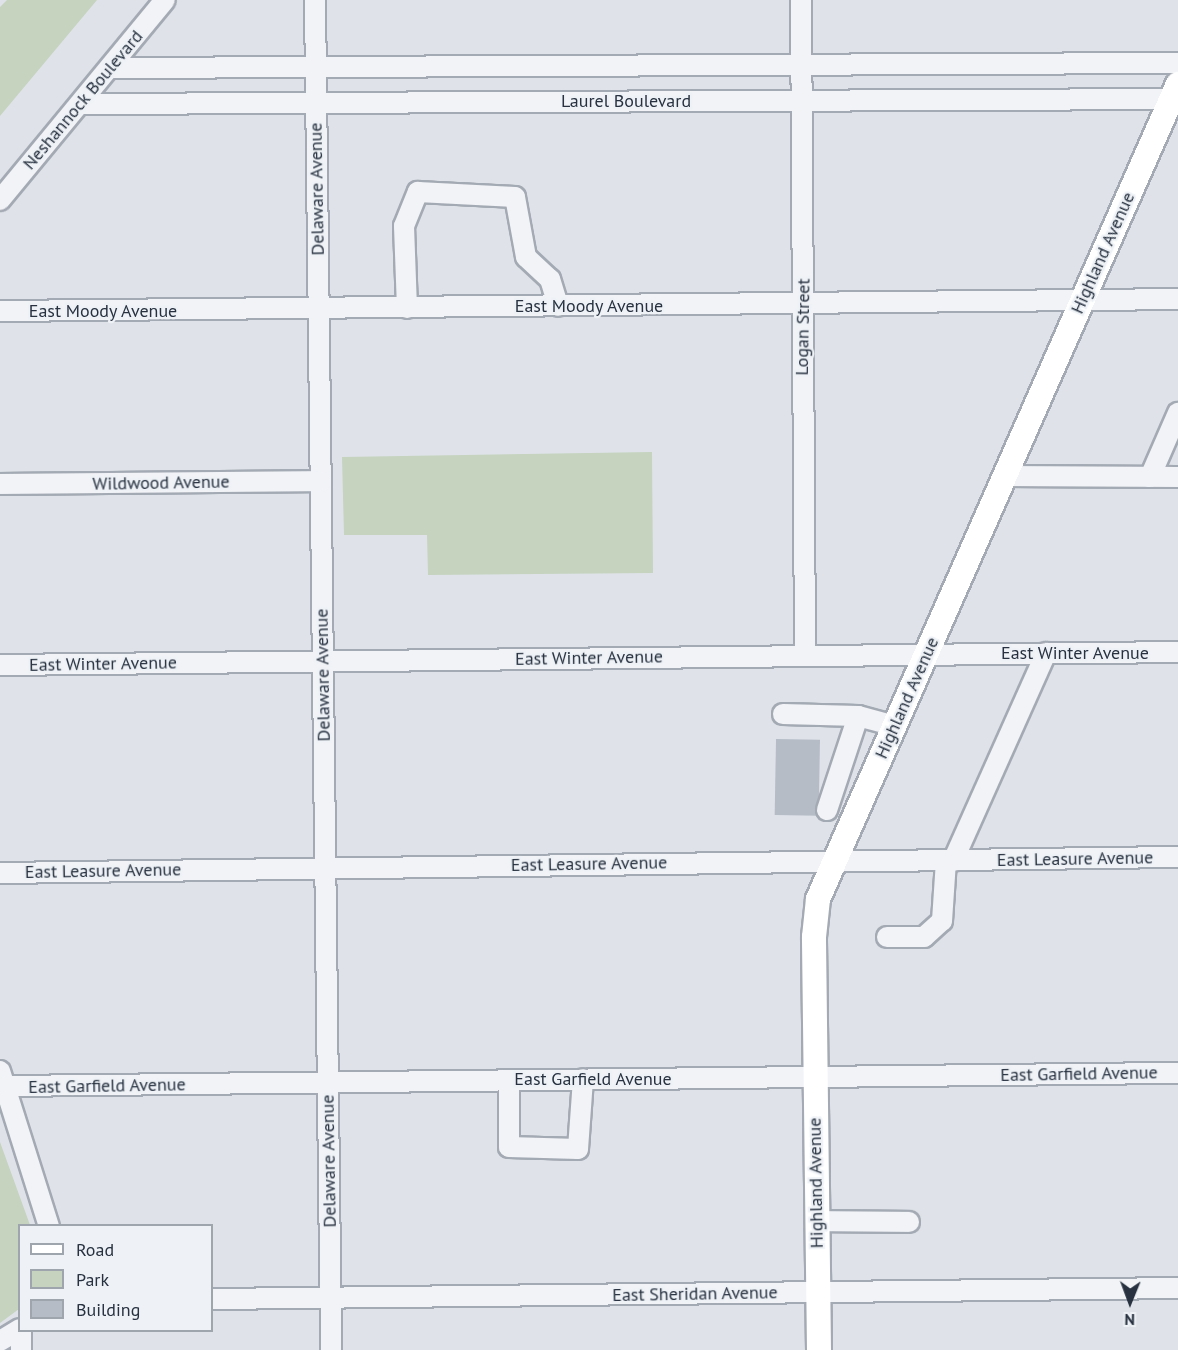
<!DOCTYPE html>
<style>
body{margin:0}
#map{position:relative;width:1178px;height:1350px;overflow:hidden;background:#dfe3e9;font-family:"PT Sans",sans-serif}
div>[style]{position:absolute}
.green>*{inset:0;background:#c5d3bf}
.building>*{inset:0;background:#b5bcc6;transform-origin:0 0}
.roads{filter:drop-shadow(2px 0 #a4aab3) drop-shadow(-2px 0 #a4aab3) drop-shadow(0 2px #a4aab3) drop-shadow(0 -2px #a4aab3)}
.minor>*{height:20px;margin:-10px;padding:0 10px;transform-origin:10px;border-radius:10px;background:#f1f3f7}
.major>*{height:24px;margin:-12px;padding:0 12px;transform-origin:12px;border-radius:12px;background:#fff}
span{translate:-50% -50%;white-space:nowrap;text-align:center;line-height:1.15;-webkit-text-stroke:4.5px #eef2f6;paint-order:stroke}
.street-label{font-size:18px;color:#273140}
.legend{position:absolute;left:18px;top:1224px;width:195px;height:108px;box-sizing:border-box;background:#eef2f6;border:2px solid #9ea5ad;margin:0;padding:8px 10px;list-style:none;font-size:18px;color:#273140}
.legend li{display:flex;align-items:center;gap:12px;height:30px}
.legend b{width:30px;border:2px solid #9ea5ad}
.north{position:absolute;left:1100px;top:1272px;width:60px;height:60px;-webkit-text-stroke:4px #eef2f6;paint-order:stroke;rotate:181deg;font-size:16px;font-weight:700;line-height:24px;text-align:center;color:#273140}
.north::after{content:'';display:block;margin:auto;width:21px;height:27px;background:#273140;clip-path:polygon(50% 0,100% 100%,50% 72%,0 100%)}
</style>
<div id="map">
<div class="green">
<i style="clip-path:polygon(7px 0,97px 0,0 116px,0 7px)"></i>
<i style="clip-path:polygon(652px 452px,653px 573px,428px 575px,427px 535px,344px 535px,342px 457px)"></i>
<i style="clip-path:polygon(0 1142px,30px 1225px,20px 1226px,19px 1309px,0 1323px)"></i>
</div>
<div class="building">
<i style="left:776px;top:739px;width:44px;height:76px;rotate:1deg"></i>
</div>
<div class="roads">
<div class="minor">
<i style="left:315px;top:0;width:1350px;rotate:89.32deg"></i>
<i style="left:801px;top:0;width:654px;rotate:89.65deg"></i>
<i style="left:110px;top:68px;width:1068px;rotate:-0.27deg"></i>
<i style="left:80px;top:104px;width:1091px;rotate:-0.26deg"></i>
<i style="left:0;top:200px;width:259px;rotate:-50.5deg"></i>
<i style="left:407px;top:308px;width:82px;rotate:-92.1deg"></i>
<i style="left:404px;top:226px;width:37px;rotate:-68deg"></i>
<i style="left:418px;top:192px;width:97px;rotate:3deg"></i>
<i style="left:515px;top:197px;width:61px;rotate:79.6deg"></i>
<i style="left:526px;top:257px;width:33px;rotate:43deg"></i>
<i style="left:550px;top:279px;width:28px;rotate:73deg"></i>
<i style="left:0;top:311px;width:1178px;rotate:-0.58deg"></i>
<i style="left:1005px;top:476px;width:173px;rotate:0.3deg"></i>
<i style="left:1150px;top:477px;width:70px;rotate:-66.4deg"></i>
<i style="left:0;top:484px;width:321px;rotate:-0.5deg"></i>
<i style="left:0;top:665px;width:1178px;rotate:-0.63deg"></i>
<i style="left:783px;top:714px;width:75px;rotate:1.5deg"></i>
<i style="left:858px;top:716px;width:38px;rotate:15deg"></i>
<i style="left:827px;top:810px;width:99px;rotate:-71.7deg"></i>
<i style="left:953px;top:861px;width:228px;rotate:-65.9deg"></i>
<i style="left:0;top:873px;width:1178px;rotate:-0.78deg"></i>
<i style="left:887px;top:937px;width:37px"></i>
<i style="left:924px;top:937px;width:24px;rotate:-42deg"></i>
<i style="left:942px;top:921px;width:60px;rotate:-86.2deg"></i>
<i style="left:0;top:1071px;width:163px;rotate:72.5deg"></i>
<i style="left:509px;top:1080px;width:67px;rotate:90deg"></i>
<i style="left:509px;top:1147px;width:69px;rotate:1.7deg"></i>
<i style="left:578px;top:1149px;width:70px;rotate:-85.9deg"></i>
<i style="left:7px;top:1086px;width:1171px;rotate:-0.64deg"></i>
<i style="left:817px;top:1221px;width:92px;rotate:0.6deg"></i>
<i style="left:212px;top:1299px;width:966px;rotate:-0.65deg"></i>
<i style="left:21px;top:1330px;width:20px;rotate:90deg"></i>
<i style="left:0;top:1341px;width:23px;rotate:-31deg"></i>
</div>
<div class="major">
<i style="left:819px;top:1350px;width:413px;rotate:-90.7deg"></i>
<i style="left:814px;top:937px;width:38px;rotate:-84deg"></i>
<i style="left:818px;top:899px;width:891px;rotate:-66.17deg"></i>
</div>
</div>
<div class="street-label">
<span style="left:83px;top:100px;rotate:-50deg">Neshannock Boulevard</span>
<span style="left:626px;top:101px">Laurel Boulevard</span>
<span style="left:317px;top:189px;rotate:-91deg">Delaware Avenue</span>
<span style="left:1103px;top:253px;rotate:-66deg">Highland Avenue</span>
<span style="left:589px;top:306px">East Moody Avenue</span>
<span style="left:103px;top:311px">East Moody Avenue</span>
<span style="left:803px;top:327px;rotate:-89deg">Logan Street</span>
<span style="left:161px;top:483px;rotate:-1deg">Wildwood Avenue</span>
<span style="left:1075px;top:653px">East Winter Avenue</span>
<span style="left:589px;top:658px;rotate:-1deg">East Winter Avenue</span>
<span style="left:103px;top:664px;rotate:-1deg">East Winter Avenue</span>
<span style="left:323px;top:675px;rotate:-91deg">Delaware Avenue</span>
<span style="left:907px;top:698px;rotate:-66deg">Highland Avenue</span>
<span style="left:1075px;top:859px;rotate:-1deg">East Leasure Avenue</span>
<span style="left:589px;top:864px;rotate:-1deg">East Leasure Avenue</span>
<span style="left:103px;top:871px;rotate:-1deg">East Leasure Avenue</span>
<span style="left:1079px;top:1074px;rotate:-1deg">East Garfield Avenue</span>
<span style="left:593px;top:1079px">East Garfield Avenue</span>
<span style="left:107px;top:1086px;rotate:-1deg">East Garfield Avenue</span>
<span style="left:329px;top:1161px;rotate:-91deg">Delaware Avenue</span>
<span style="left:816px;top:1183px;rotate:-91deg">Highland Avenue</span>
<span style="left:695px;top:1294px;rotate:-1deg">East Sheridan Avenue</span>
</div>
<ul class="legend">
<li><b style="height:8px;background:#fff"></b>Road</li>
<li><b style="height:16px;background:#c5d3bf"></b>Park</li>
<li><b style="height:16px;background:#b5bcc6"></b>Building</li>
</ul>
<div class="north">N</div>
</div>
